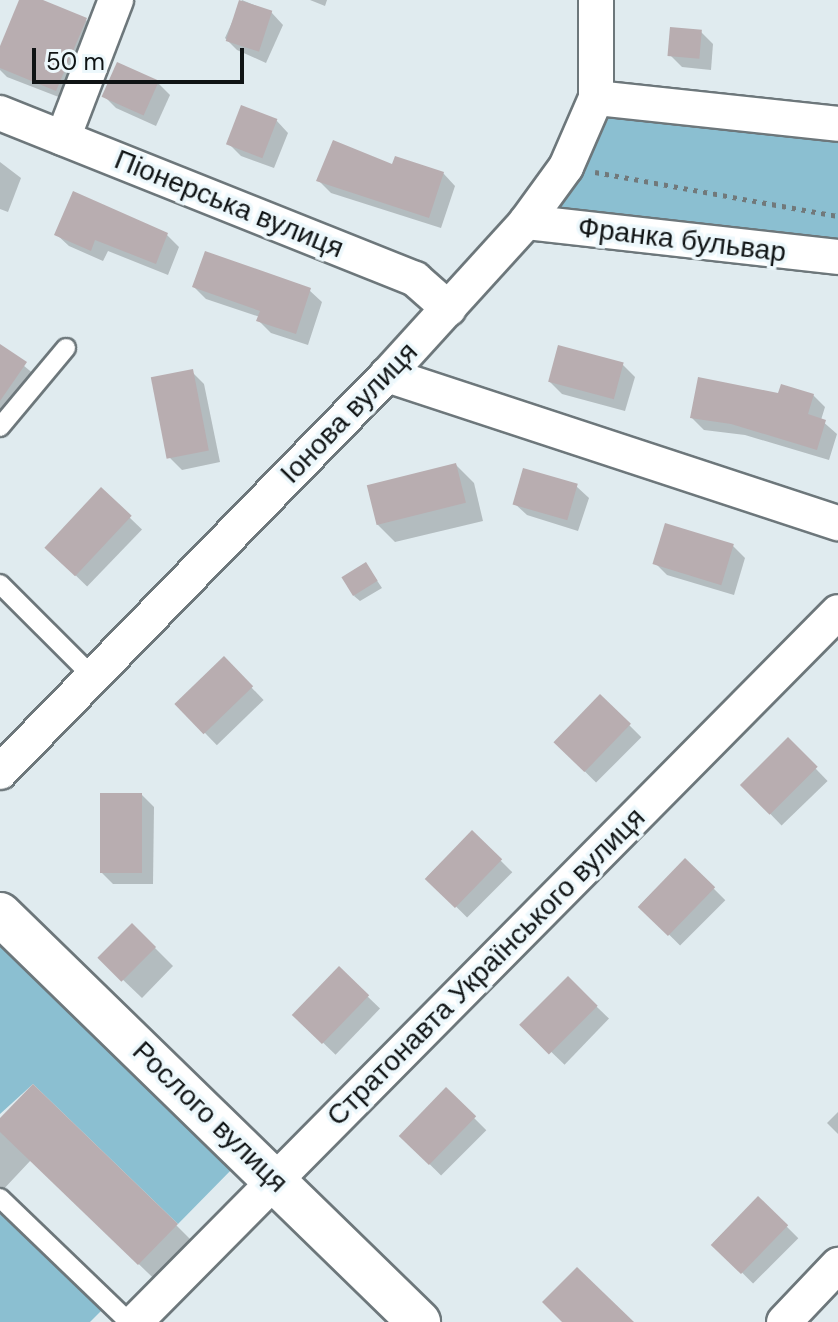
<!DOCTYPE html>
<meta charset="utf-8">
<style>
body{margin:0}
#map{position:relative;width:838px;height:1322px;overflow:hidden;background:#e0ebef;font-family:"DM Sans",sans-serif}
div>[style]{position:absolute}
.green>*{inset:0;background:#8bbfd1}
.shadow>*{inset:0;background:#0003;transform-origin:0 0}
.building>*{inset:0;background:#b8adb0;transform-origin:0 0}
.path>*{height:5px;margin-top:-2.5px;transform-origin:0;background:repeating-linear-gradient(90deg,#71797b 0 4px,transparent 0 10px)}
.roads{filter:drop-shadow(2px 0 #6d777b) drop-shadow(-2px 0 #6d777b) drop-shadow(0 2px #6d777b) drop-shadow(0 -2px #6d777b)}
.service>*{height:18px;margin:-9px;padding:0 9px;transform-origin:9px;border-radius:9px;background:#fff}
.minor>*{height:34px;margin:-17px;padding:0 17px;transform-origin:17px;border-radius:17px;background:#fff}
.tertiary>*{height:42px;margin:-21px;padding:0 21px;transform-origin:21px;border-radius:21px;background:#fff}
span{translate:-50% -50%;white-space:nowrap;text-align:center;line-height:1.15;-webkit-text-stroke:7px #edf8fc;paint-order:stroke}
.street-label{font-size:28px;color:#101415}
.scale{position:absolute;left:32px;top:48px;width:212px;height:36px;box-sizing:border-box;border:4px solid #101415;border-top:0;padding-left:10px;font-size:24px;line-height:28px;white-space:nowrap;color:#101415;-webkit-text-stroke:6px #edf8fc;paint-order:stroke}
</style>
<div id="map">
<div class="green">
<i style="clip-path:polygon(596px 98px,838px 134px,838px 257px,526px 222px)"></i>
<i style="clip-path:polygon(0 934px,235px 1166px,178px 1224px,33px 1084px,0 1114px)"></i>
<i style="clip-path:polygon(0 1214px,103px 1309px,90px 1322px,0 1322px)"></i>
</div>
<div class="shadow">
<i style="clip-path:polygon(21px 0,38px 0,86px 20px,98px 32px,69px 101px,7px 77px,0 70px,0 52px)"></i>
<i style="clip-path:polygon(242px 0,271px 12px,283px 25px,266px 63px,237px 50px,225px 38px)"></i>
<i style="clip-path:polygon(310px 0,327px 0,325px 6px)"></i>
<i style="clip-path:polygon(701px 32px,713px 44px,711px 70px,682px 67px,670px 55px)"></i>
<i style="clip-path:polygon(158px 83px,170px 95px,156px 126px,116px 108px,104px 96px)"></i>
<i style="clip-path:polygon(276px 120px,288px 133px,274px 168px,241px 156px,229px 144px)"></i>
<i style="clip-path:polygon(0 162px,21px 178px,8px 212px,0 209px)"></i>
<i style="clip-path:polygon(393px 166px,443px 173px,455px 186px,441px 228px,331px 193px,319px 181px)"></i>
<i style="clip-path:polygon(74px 194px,167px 235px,179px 247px,168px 275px,108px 251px,103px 261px,69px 246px,56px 234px)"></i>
<i style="clip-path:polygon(194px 287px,309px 290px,322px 302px,308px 345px,271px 333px,259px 321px,260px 317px,206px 299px)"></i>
<i style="clip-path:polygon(0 346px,41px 380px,0 426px)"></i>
<i style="clip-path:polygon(623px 365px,635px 377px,625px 411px,562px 394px,550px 382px)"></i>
<i style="clip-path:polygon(192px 372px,204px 384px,220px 462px,182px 470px,170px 458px)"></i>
<i style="clip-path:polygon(779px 395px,813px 395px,825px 407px,821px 420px,837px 434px,829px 460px,745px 435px,704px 430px,692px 418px)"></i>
<i style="clip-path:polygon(456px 465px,474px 483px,483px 521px,395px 542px,377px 524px)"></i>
<i style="clip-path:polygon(576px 486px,589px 498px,578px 531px,527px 515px,514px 503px)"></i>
<i style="left:101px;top:490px;width:57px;height:79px;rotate:44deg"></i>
<i style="clip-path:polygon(733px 546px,745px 558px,734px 595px,667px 575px,655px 563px)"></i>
<i style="clip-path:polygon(366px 564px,382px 588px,360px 601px,354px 596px)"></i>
<i style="left:224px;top:659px;width:57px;height:65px;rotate:46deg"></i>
<i style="left:601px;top:697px;width:57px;height:64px;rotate:45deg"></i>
<i style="left:788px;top:740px;width:57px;height:64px;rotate:46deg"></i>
<i style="clip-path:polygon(142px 795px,154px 807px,153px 884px,113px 884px,101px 872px)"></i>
<i style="left:472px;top:832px;width:57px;height:64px;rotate:45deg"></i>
<i style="left:685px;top:860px;width:57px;height:64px;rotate:45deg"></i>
<i style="clip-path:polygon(132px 925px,173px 966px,142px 998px,119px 976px)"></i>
<i style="left:339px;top:969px;width:57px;height:64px;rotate:44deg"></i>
<i style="left:568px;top:979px;width:57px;height:64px;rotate:44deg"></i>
<i style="left:446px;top:1090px;width:57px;height:64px;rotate:45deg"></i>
<i style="clip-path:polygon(838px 1112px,838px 1134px,827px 1123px)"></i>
<i style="clip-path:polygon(0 1121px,176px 1225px,213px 1262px,176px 1300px,31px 1160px,0 1193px)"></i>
<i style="left:758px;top:1198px;width:57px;height:64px;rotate:45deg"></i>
</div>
<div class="building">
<i style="clip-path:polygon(19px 0,43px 0,87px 18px,56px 91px,0 68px,0 46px)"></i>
<i style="left:239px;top:0;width:35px;height:43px;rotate:18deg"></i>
<i style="left:670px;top:27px;width:32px;height:29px;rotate:5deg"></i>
<i style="left:117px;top:62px;width:46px;height:38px;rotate:24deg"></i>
<i style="left:241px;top:105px;width:39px;height:42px;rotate:21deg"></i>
<i style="clip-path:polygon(333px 140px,392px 164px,395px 156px,444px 172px,429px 218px,316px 181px)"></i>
<i style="clip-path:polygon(73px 191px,168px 233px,156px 264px,95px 240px,91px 251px,54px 235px)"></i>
<i style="clip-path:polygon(205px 251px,311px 288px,296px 334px,256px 321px,260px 311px,192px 287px)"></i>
<i style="clip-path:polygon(0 344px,27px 362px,0 401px)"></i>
<i style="left:558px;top:345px;width:68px;height:38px;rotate:15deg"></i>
<i style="left:193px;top:369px;width:83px;height:43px;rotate:79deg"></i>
<i style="clip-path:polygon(698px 377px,778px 393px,781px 384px,814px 394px,808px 414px,826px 420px,817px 450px,731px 424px,690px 418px)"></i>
<i style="left:456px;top:463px;width:41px;height:92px;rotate:76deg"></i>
<i style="left:523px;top:468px;width:57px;height:38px;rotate:16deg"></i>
<i style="left:101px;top:487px;width:42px;height:83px;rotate:43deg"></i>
<i style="left:665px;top:523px;width:72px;height:43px;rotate:17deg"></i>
<i style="left:366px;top:562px;width:22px;height:29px;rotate:58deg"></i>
<i style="left:224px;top:656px;width:42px;height:69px;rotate:46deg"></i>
<i style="left:600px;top:694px;width:43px;height:67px;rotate:44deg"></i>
<i style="left:788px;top:737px;width:42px;height:68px;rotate:45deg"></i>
<i style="left:100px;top:793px;width:42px;height:80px"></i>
<i style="left:472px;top:830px;width:42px;height:68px;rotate:44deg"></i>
<i style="left:685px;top:858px;width:42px;height:68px;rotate:44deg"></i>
<i style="left:132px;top:923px;width:34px;height:49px;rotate:45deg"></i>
<i style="left:339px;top:966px;width:42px;height:68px;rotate:44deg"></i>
<i style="left:568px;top:976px;width:42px;height:69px;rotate:45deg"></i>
<i style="clip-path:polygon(33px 1084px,178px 1224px,138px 1265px,0 1132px,0 1118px)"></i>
<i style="left:446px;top:1087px;width:42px;height:68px;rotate:44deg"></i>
<i style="left:758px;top:1196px;width:42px;height:68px;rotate:44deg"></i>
<i style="clip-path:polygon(577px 1267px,634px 1322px,562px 1322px,542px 1302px)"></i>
</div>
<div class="path">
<i style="left:595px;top:172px;width:247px;rotate:10.3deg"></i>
</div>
<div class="roads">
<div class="service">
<i style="left:0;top:427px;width:103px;rotate:-50.1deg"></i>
<i style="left:0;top:584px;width:132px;rotate:45deg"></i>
<i style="left:0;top:1198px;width:179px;rotate:43.9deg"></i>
</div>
<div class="minor">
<i style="left:596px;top:98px;width:243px;rotate:6.1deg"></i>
<i style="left:0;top:113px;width:447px;rotate:21.8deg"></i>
<i style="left:415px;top:279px;width:45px;rotate:41.4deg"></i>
<i style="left:63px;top:138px;width:148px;rotate:-69deg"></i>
<i style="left:526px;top:222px;width:314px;rotate:6.4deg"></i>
<i style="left:387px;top:375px;width:475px;rotate:18.2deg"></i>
<i style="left:0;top:772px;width:554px;rotate:-45.73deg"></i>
<i style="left:387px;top:375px;width:207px;rotate:-47.7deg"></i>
<i style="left:526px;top:222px;width:68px;rotate:-54deg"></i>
<i style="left:566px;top:167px;width:75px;rotate:-66.5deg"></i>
<i style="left:596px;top:98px;width:98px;rotate:-90deg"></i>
<i style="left:135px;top:1322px;width:999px;rotate:-45.28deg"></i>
<i style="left:784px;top:1322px;width:79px;rotate:-46.5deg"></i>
</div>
<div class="tertiary">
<i style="left:0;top:914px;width:585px;rotate:44.24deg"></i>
</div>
</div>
<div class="street-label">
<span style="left:229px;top:204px;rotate:22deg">Піонерська вулиця</span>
<span style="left:682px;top:240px;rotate:7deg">Франка бульвар</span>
<span style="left:349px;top:413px;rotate:-46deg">Іонова вулиця</span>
<span style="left:486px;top:967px;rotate:-45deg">Стратонавта Українського вулиця</span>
<span style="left:210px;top:1117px;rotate:44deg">Рослого вулиця</span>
</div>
<div class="scale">50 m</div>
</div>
